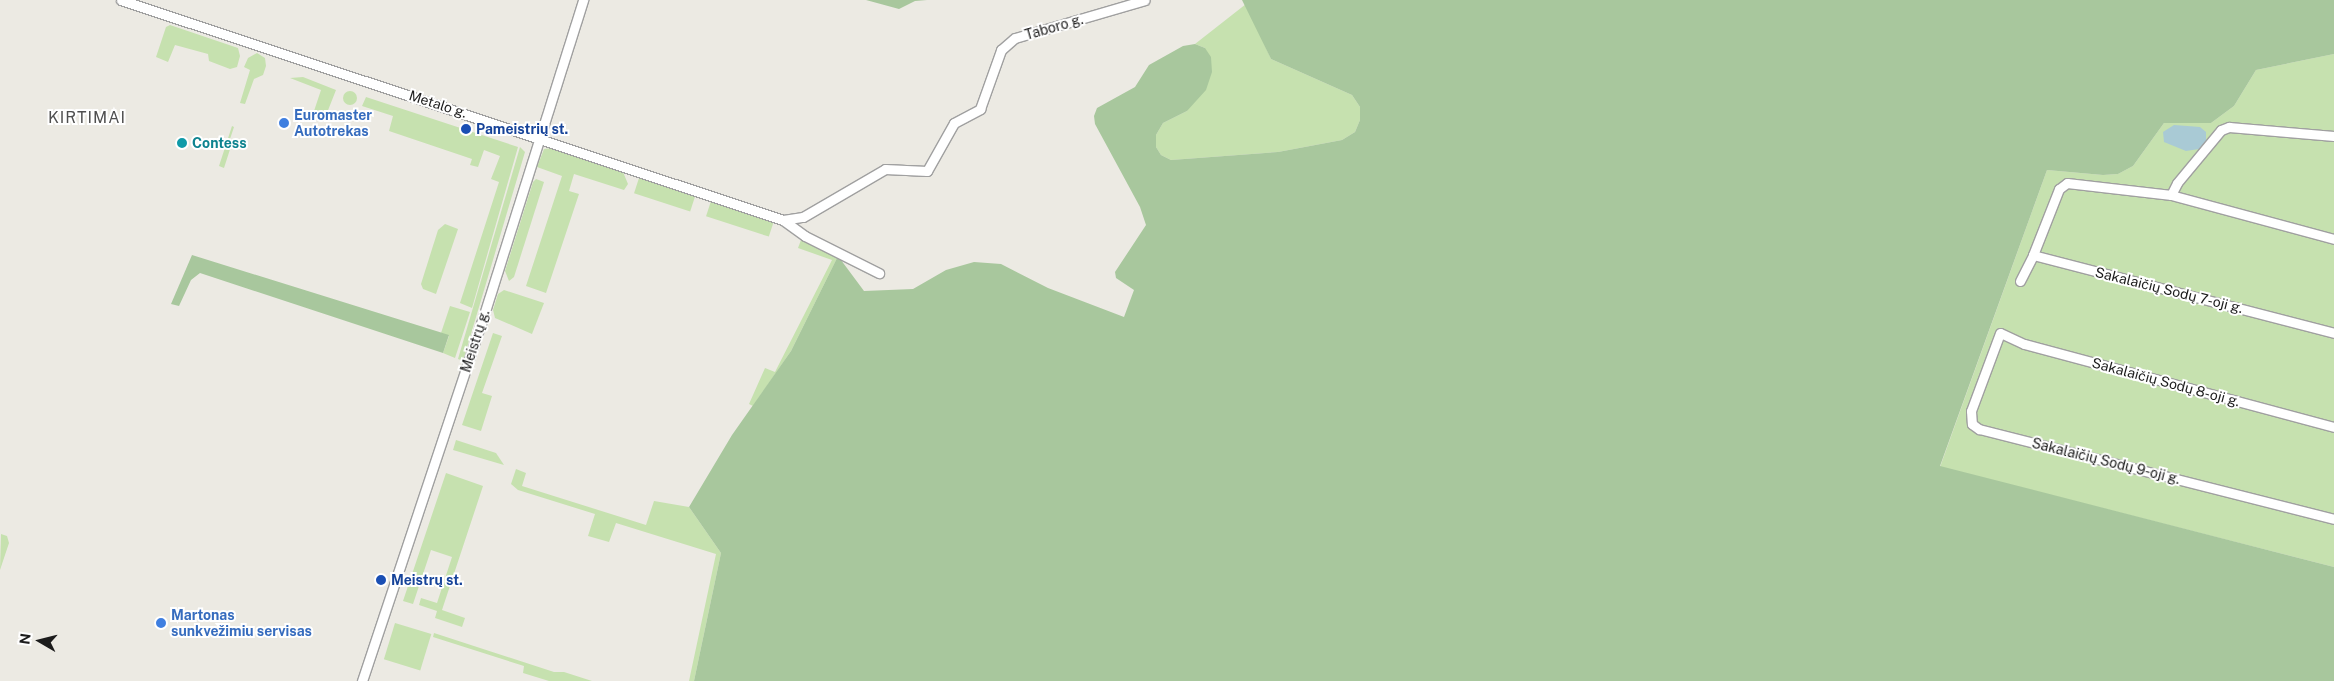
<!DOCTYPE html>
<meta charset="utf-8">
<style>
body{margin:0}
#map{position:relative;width:2334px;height:681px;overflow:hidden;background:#eceae3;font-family:"Public Sans",sans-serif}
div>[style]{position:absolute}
.grass>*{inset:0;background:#c6e1af;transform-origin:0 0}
.round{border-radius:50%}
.forest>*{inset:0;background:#a8c79d}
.water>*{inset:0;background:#a9cad5}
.roads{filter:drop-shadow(1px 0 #a0a0a0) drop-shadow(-1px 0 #a0a0a0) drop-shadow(0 1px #a0a0a0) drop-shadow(0 -1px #a0a0a0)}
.minor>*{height:9px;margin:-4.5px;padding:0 4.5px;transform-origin:4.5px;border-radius:4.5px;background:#fff}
.dots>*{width:14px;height:14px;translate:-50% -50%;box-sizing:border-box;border:2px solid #fff;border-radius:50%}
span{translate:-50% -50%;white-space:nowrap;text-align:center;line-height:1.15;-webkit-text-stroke:4px #fff;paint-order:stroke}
.street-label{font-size:14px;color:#1c1c1c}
.shop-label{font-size:14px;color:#366cbe;font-weight:700}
.left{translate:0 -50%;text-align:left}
.transit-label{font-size:14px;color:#164399;font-weight:700}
.culture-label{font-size:14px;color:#0d838f;font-weight:700}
.quarter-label{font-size:16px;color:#4f4f4f;letter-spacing:1px}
.north{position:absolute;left:15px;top:616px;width:50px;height:50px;-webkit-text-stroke:4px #fff;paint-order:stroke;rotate:278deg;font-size:14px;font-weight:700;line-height:20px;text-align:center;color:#1c1c1c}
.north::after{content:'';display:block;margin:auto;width:18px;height:22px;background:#1c1c1c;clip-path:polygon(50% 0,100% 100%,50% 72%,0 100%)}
</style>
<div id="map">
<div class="grass">
<i style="clip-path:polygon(1246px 4px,1271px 59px,1352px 95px,1360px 107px,1360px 120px,1355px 132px,1342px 140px,1278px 152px,1171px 160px,1161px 155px,1156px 147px,1156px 135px,1163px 123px,1187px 111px,1205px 48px,1195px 44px)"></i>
<i style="clip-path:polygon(170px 25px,238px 48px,240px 56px,237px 67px,230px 69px,209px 61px,208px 54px,175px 45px,168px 62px,156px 57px,166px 27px)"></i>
<i style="clip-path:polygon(257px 53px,265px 58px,266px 66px,263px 75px,254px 79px,245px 104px,240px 103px,250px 70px,244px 67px,248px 58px)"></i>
<i style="clip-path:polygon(2334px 54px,2334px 567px,1940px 467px,2047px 170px,2103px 175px,2118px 174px,2133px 166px,2164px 123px,2211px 123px,2234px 106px,2256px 70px)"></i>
<i style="clip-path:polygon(303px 77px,336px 90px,325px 118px,313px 114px,321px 90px,290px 78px)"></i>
<i class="round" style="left:343px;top:91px;width:14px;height:14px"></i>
<i style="clip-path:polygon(366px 97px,518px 147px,472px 308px,460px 303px,499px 182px,491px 179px,500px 156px,484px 150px,478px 167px,470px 165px,472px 159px,389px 131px,393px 116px,362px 106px)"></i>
<i style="clip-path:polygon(232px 126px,234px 127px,230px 139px,233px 140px,224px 168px,219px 166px)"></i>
<i style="clip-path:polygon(520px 147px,525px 152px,463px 361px,458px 359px)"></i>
<i style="clip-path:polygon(552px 148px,623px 172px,628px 184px,624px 190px,574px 174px,569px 191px,579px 194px,546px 293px,526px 286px,562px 176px,537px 167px,544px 149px)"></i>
<i style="left:639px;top:178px;width:59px;height:16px;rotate:18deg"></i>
<i style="clip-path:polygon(536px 179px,544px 182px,514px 277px,509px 281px,505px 271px,533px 182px)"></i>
<i style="left:711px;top:201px;width:66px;height:16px;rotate:18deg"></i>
<i style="clip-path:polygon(445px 224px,458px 229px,436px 294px,423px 289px,421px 284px,438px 230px)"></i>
<i style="clip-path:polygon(801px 240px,838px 256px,791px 351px,753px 406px,749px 404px,765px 368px,775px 372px,832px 260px,798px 248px)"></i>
<i style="clip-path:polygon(504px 290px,544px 303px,532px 334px,495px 318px,493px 310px,498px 294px)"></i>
<i style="clip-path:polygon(450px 306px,470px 312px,455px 358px,443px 353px,449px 336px,441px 333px)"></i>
<i style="clip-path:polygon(493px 333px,502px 336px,482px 393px,492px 396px,481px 431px,462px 425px)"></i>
<i style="clip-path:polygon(456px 440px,496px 453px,504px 465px,453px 450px)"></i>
<i style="clip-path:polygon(516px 469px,526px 473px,522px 486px,646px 525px,654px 501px,689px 507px,721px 553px,694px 681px,689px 681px,716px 554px,616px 523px,609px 542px,588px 536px,595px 514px,518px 490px,511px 484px)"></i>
<i style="clip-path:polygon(446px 473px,483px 486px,442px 610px,465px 618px,462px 627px,435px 618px,437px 611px,419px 605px,421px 598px,437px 603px,452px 557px,431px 550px,413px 604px,403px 601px)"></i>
<i style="clip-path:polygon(1px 534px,7px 536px,9px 543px,0 570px)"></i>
<i style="left:395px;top:623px;width:38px;height:38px;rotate:17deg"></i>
<i style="clip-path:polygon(434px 633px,554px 672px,564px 672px,592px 681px,549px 681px,523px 673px,524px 666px,433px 637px)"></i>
</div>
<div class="forest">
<i style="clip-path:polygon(866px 0,927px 0,915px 1px,899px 9px)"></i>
<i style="clip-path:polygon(1242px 0,2334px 0,2334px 54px,2256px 70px,2234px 106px,2211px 123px,2164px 123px,2133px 166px,2118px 174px,2103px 175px,2047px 170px,1940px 466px,2334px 567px,2334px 681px,694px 681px,721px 553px,689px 507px,732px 435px,791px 351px,838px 256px,864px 291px,913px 289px,946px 270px,974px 262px,1001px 264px,1048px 288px,1124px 317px,1134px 290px,1116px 278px,1115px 272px,1146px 225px,1140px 207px,1095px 124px,1094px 116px,1097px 108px,1135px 87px,1149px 65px,1183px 46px,1195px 44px,1205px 48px,1211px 57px,1212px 72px,1206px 90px,1187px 111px,1163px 123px,1156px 135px,1156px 147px,1161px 155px,1171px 160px,1278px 152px,1342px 140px,1355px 132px,1360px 120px,1360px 107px,1352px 95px,1271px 59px)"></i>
<i style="clip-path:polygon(192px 255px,449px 335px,443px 353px,200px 273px,191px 280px,179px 306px,171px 304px)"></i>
</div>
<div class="water">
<i style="clip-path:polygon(2174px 125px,2200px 127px,2206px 132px,2206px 143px,2199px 149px,2186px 151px,2164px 142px,2163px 132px)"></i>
</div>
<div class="roads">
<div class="minor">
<i style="left:121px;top:0;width:698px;rotate:18.38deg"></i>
<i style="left:783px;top:220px;width:27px;rotate:36deg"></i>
<i style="left:805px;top:236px;width:83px;rotate:26.6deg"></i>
<i style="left:2171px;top:195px;width:13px;rotate:-63deg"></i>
<i style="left:2177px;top:183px;width:69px;rotate:-50.3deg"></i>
<i style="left:2221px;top:130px;width:9px;rotate:-21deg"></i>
<i style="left:2229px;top:127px;width:105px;rotate:4.9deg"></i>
<i style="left:783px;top:220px;width:20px;rotate:-9deg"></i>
<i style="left:803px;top:217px;width:95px;rotate:-30.3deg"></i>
<i style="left:885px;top:169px;width:42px;rotate:2.7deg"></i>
<i style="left:927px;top:171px;width:55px;rotate:-60.6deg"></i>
<i style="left:954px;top:123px;width:30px;rotate:-28deg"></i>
<i style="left:980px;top:109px;width:63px;rotate:-70.4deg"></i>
<i style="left:1001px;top:50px;width:18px;rotate:-41deg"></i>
<i style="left:1015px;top:38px;width:135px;rotate:-16.3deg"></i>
<i style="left:2033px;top:255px;width:71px;rotate:-68.5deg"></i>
<i style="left:2059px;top:189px;width:10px;rotate:-37deg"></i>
<i style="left:2067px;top:183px;width:105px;rotate:6.6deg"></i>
<i style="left:2171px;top:195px;width:169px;rotate:15.1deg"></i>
<i style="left:2020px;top:281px;width:29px;rotate:-63deg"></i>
<i style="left:2033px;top:255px;width:311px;rotate:14.5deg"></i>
<i style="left:2334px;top:427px;width:321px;rotate:-165deg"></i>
<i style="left:2024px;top:344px;width:26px;rotate:-155deg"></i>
<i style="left:2000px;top:333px;width:83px;rotate:110.4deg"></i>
<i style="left:1971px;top:411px;width:13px;rotate:86deg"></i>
<i style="left:1972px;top:424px;width:9px;rotate:36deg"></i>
<i style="left:1979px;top:429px;width:366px;rotate:14.2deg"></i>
<i style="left:362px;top:681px;width:376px;rotate:-71.6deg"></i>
<i style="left:481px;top:324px;width:340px;rotate:-72.5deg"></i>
</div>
</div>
<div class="dots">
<i style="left:284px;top:123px;background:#3f7fe0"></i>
<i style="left:466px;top:129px;background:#1a4fb4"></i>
<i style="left:182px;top:143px;background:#0f9aa8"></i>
<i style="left:381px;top:580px;background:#1a4fb4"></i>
<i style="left:161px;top:623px;background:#3f7fe0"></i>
</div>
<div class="street-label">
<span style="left:1054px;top:27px;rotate:-16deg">Taboro g.</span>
<span style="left:438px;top:104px;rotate:18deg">Metalo g.</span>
<span style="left:2169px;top:290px;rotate:14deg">Sakalaičių Sodų 7-oji g.</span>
<span style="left:475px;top:341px;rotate:-72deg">Meistrų g.</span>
<span style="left:2166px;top:382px;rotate:15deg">Sakalaičių Sodų 8-oji g.</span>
<span style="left:2106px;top:461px;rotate:14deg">Sakalaičių Sodų 9-oji g.</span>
</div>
<div class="shop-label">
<span class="left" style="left:294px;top:123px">Euromaster<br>Autotrekas</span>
<span class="left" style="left:171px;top:623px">Martonas<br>sunkvežimiu servisas</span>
</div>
<div class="transit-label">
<span class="left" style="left:476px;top:129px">Pameistrių st.</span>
<span class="left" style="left:391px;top:580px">Meistrų st.</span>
</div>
<div class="culture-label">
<span class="left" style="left:192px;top:143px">Contess</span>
</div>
<div class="quarter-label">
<span style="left:87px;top:118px">KIRTIMAI</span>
</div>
<div class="north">N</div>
</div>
